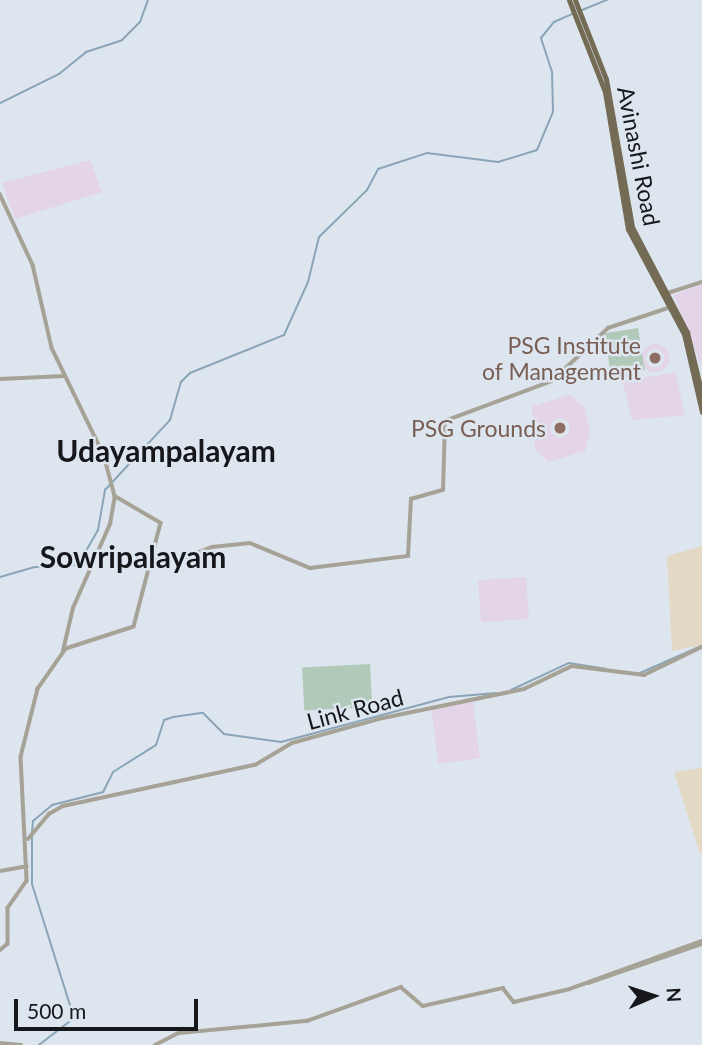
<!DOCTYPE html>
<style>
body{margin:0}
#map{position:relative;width:702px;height:1045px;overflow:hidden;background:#dde5ef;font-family:Lato,sans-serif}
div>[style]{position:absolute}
.industrial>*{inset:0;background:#e4d9c4}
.education>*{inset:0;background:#e4d4e7;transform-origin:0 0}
.round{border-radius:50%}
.green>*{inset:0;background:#b0c9b8;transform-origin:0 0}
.stream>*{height:2px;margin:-1px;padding:0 1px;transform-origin:1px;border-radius:1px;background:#8aa5b8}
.minor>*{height:3.5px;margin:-1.75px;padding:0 1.75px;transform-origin:1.75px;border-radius:1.75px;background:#a7a296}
.major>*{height:5px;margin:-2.5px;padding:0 2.5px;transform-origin:2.5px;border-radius:2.5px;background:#746b55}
.dots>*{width:19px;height:19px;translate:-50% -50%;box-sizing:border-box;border:4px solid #dde5ef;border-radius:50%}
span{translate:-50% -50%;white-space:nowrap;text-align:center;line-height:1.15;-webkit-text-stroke:5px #dde5ef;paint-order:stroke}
.street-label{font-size:23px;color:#15171b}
.education-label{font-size:23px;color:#785e54}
.right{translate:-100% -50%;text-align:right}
.district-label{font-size:30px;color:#15171b;font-weight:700}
.north{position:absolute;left:618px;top:961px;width:70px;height:70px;-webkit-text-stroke:5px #dde5ef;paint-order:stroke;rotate:87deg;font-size:19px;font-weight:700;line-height:28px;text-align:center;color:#15171b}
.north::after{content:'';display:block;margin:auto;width:24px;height:32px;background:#15171b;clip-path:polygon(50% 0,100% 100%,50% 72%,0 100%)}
.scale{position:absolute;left:14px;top:999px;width:184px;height:32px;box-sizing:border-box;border:4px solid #15171b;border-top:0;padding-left:9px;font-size:21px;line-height:24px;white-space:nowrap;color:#15171b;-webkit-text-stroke:5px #dde5ef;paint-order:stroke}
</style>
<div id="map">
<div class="industrial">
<i style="clip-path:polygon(702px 546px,702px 645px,672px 651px,667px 556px)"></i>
<i style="clip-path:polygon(702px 768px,702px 853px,700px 854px,674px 772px)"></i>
</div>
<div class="education">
<i style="clip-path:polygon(90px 160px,102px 192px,15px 219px,2px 183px)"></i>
<i style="clip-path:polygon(702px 284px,702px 367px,674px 295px)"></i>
<i class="round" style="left:641px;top:344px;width:28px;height:28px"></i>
<i style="clip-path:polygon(675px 372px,685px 415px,632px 420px,623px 382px)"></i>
<i style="clip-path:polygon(570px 395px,584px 407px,590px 432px,585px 451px,548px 462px,535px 449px,532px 406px)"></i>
<i style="left:526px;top:577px;width:42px;height:48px;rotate:86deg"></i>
<i style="left:473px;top:702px;width:57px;height:42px;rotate:83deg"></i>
</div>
<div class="green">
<i style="left:638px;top:328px;width:43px;height:34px;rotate:81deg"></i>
<i style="left:370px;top:664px;width:43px;height:68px;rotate:87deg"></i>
</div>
<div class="stream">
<i style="left:582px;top:10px;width:27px;rotate:-22deg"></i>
<i style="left:0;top:103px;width:66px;rotate:-26.2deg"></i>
<i style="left:59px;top:74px;width:35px;rotate:-39deg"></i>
<i style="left:86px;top:52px;width:38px;rotate:-18deg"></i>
<i style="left:122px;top:40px;width:25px;rotate:-45deg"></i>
<i style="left:140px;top:22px;width:23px;rotate:-70deg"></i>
<i style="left:0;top:577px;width:36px;rotate:-16deg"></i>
<i style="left:35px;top:567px;width:43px;rotate:-2.7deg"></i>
<i style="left:78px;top:565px;width:40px;rotate:-60.3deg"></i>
<i style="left:98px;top:530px;width:41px;rotate:-80.1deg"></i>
<i style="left:105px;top:490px;width:96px;rotate:-47.1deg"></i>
<i style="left:170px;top:420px;width:40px;rotate:-74deg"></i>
<i style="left:181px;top:382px;width:13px;rotate:-45deg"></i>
<i style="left:190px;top:373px;width:101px;rotate:-22deg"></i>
<i style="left:284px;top:335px;width:58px;rotate:-65.6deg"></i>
<i style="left:308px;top:282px;width:46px;rotate:-76.3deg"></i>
<i style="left:319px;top:237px;width:67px;rotate:-44.4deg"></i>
<i style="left:367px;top:190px;width:24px;rotate:-62deg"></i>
<i style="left:378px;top:169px;width:52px;rotate:-18.1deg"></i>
<i style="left:427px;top:153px;width:72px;rotate:7.2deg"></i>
<i style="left:498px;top:162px;width:41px;rotate:-17.1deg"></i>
<i style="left:537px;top:150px;width:41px;rotate:-67.2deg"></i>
<i style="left:553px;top:112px;width:40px;rotate:-91.4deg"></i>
<i style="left:552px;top:72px;width:36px;rotate:-108deg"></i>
<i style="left:541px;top:38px;width:21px;rotate:-51deg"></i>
<i style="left:554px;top:22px;width:22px;rotate:-24deg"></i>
<i style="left:640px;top:673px;width:67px;rotate:-23.9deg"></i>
<i style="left:511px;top:690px;width:64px;rotate:-25deg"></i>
<i style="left:569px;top:663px;width:38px;rotate:9deg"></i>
<i style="left:32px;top:831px;width:10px;rotate:-84deg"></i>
<i style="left:33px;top:821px;width:25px;rotate:-40deg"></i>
<i style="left:52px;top:805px;width:53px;rotate:-14.3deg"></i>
<i style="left:103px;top:792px;width:22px;rotate:-63deg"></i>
<i style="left:113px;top:772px;width:51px;rotate:-32.1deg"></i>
<i style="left:156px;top:745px;width:26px;rotate:-72deg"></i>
<i style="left:164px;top:720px;width:9px;rotate:-18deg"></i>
<i style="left:173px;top:717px;width:30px;rotate:-8deg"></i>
<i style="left:203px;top:713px;width:30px;rotate:45deg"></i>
<i style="left:224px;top:734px;width:58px;rotate:8deg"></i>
<i style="left:281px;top:742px;width:174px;rotate:-15deg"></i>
<i style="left:449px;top:697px;width:47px;rotate:-4.9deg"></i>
<i style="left:32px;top:836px;width:48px;rotate:90deg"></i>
<i style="left:32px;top:884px;width:140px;rotate:72.6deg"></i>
<i style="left:74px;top:1018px;width:44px;rotate:142.4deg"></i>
</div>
<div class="minor">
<i style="left:0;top:194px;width:78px;rotate:65.1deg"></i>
<i style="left:33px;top:265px;width:85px;rotate:77.1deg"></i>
<i style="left:52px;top:348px;width:119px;rotate:64.1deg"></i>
<i style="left:104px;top:455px;width:42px;rotate:75deg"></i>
<i style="left:115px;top:496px;width:53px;rotate:30.4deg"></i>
<i style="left:161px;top:523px;width:107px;rotate:104.6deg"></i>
<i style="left:134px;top:627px;width:71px;rotate:162.1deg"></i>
<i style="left:66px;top:649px;width:49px;rotate:125deg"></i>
<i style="left:38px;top:689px;width:70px;rotate:104deg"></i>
<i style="left:21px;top:757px;width:124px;rotate:87.2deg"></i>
<i style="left:27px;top:881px;width:33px;rotate:125deg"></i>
<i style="left:8px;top:908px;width:36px;rotate:90deg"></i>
<i style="left:8px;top:944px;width:11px;rotate:139deg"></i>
<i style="left:668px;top:293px;width:36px;rotate:-18deg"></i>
<i style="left:0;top:379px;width:64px;rotate:-2.7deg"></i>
<i style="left:153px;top:557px;width:33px"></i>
<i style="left:186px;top:557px;width:28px;rotate:-21deg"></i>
<i style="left:212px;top:547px;width:38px;rotate:-6deg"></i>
<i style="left:250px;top:543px;width:65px;rotate:22.6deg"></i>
<i style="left:310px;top:568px;width:99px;rotate:-7deg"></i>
<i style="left:408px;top:556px;width:57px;rotate:-87deg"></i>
<i style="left:411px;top:499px;width:33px;rotate:-16deg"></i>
<i style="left:443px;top:490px;width:69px;rotate:-88.3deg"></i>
<i style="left:445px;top:421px;width:114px;rotate:-20.5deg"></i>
<i style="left:552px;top:381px;width:77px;rotate:-43.4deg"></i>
<i style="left:608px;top:328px;width:66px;rotate:-18.4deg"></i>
<i style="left:63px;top:651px;width:44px;rotate:-76.9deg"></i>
<i style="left:73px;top:608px;width:92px;rotate:-66.2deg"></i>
<i style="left:110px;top:524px;width:27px;rotate:-80deg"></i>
<i style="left:28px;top:839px;width:33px;rotate:-50deg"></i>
<i style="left:49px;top:814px;width:16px;rotate:-30deg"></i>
<i style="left:63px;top:806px;width:196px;rotate:-12.1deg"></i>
<i style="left:255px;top:765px;width:43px;rotate:-30.7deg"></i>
<i style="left:292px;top:743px;width:94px;rotate:-15.4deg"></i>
<i style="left:383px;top:718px;width:144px;rotate:-11.6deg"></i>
<i style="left:524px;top:689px;width:53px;rotate:-25.6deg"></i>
<i style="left:572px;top:666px;width:73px;rotate:7.1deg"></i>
<i style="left:644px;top:675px;width:64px;rotate:-25.8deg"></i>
<i style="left:0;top:871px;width:27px;rotate:-10deg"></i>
<i style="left:588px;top:983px;width:120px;rotate:-18.9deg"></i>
<i style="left:0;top:1043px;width:21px;rotate:5deg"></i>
<i style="left:155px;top:1045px;width:27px;rotate:-27deg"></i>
<i style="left:179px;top:1033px;width:129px;rotate:-5.4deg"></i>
<i style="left:307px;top:1021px;width:100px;rotate:-19.9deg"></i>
<i style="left:401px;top:987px;width:29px;rotate:41deg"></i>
<i style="left:423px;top:1006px;width:82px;rotate:-12.7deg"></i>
<i style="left:503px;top:988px;width:18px;rotate:52deg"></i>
<i style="left:514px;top:1002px;width:57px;rotate:-13.1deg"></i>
<i style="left:570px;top:989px;width:140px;rotate:-20deg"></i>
</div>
<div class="major">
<i style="left:569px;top:0;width:99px;rotate:68.6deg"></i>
<i style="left:605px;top:92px;width:139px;rotate:80.5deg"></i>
<i style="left:628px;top:229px;width:119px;rotate:61.9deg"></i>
<i style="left:684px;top:334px;width:80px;rotate:77deg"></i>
<i style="left:575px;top:0;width:85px;rotate:68.6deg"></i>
<i style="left:606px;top:79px;width:150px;rotate:80deg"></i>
<i style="left:632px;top:227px;width:119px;rotate:62.4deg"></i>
<i style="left:687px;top:332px;width:65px;rotate:76.6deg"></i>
</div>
<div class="dots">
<i style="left:655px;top:358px;background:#8d6e63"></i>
<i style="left:560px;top:428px;background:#8d6e63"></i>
</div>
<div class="street-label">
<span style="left:639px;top:156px;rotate:79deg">Avinashi Road</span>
<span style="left:355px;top:709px;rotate:-15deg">Link Road</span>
</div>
<div class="education-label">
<span class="right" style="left:641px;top:358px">PSG Institute<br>of Management</span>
<span class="right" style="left:546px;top:428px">PSG Grounds</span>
</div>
<div class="district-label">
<span style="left:166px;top:450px">Udayampalayam</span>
<span style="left:133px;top:556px">Sowripalayam</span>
</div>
<div class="north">N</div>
<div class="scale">500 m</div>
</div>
